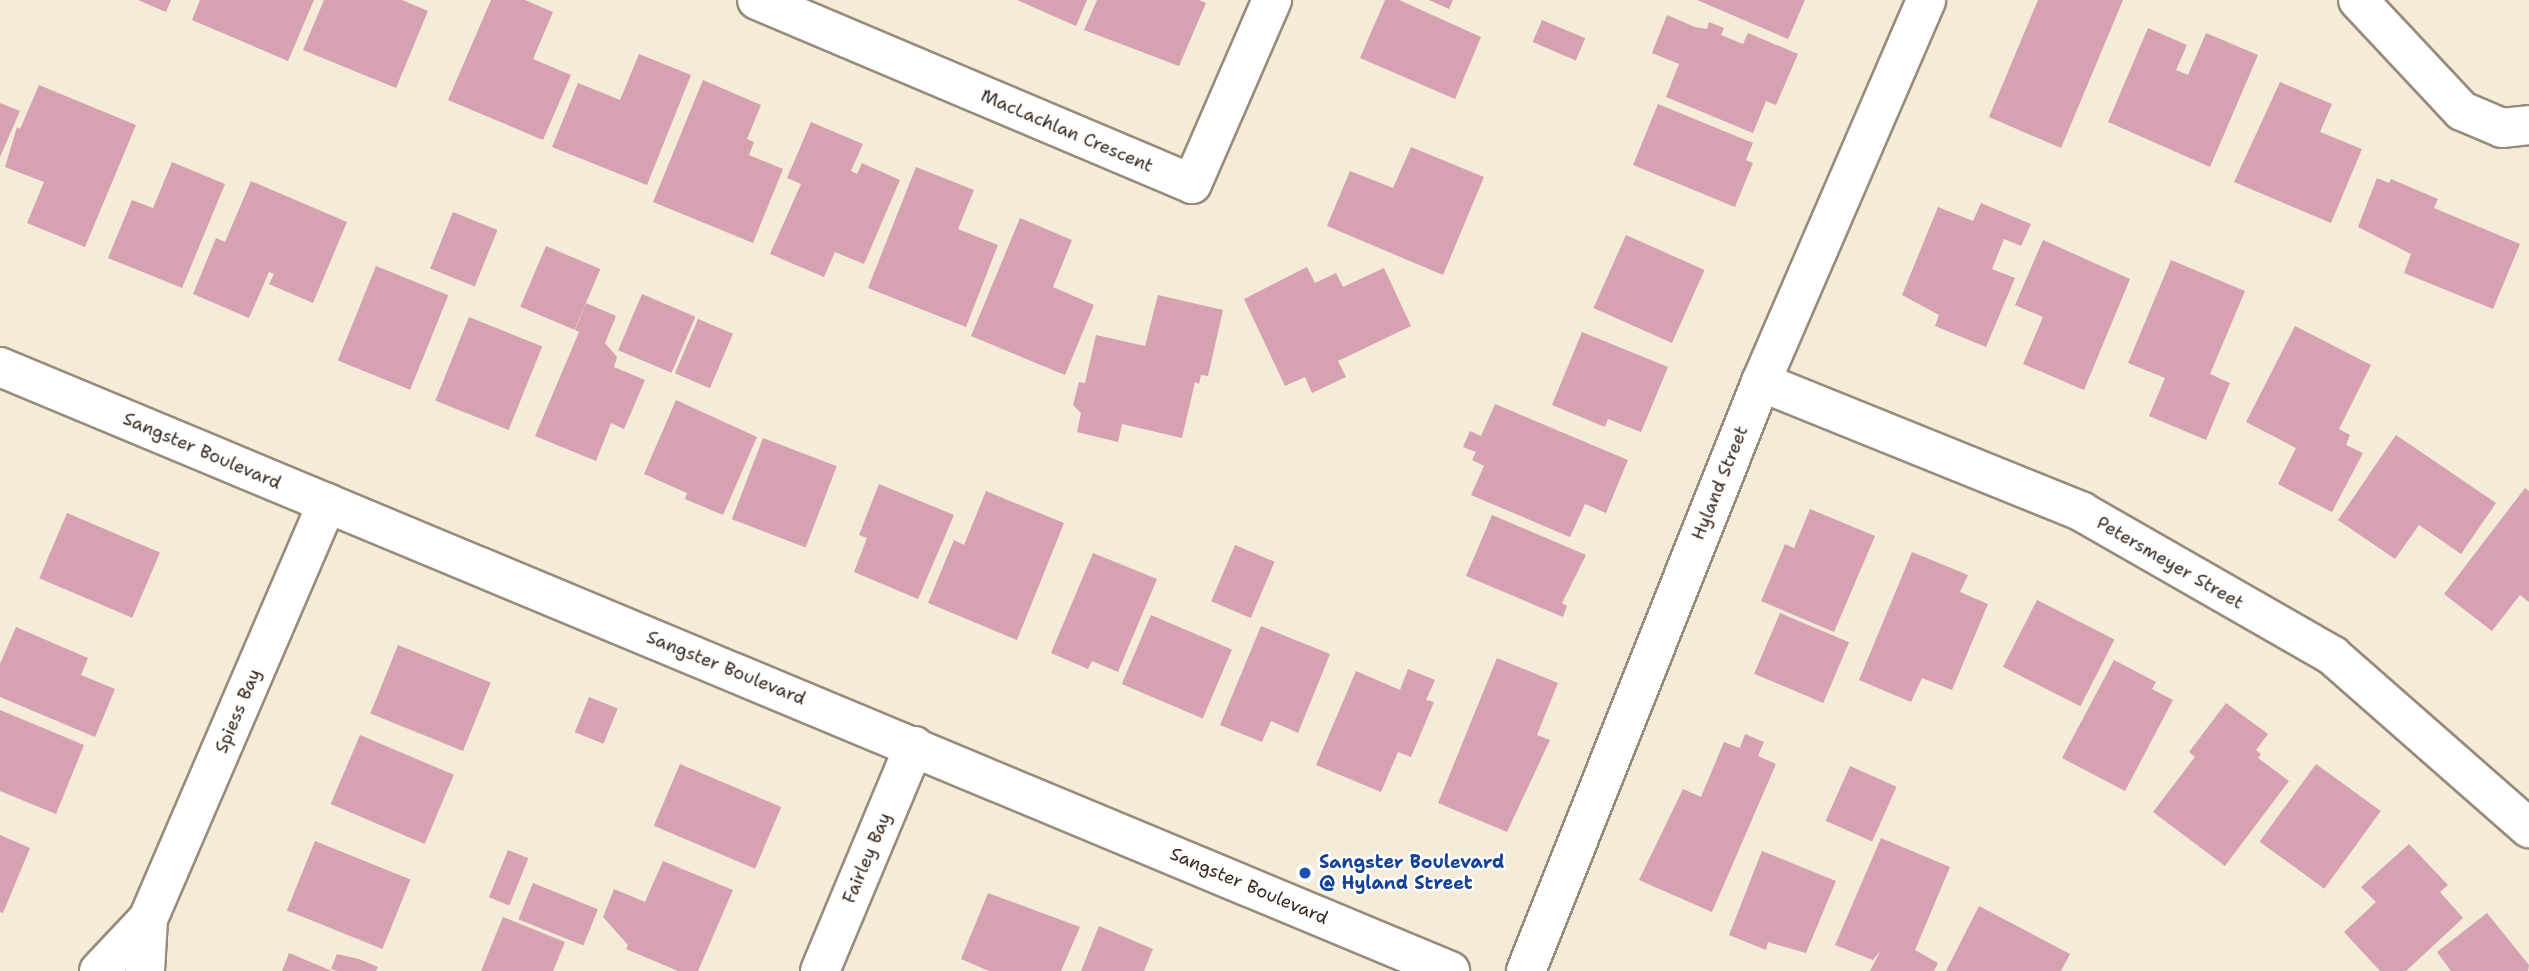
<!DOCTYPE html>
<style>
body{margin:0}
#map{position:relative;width:2529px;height:971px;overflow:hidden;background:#f4ecd8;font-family:"Shantell Sans",sans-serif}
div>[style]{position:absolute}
.building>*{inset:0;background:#d6a1b1;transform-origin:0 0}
.roads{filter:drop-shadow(2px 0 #988b7b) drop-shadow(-2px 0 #988b7b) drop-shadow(0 2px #988b7b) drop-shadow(0 -2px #988b7b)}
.street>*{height:38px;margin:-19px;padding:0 19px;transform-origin:19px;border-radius:19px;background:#fff}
.secondary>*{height:38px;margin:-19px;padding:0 19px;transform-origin:19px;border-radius:19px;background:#fff}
.dots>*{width:19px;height:19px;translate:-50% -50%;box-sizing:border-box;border:4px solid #fff;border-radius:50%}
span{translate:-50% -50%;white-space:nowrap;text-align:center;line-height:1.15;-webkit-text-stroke:5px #fff;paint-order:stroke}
.street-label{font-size:18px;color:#3b2a1e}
.transit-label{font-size:18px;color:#164399;font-weight:700}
.left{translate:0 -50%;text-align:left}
</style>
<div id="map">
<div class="building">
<i style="clip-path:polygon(138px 0,171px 0,166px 12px)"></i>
<i style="clip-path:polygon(200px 0,314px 0,288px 61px,192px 20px)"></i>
<i style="clip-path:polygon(324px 0,402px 0,428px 11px,396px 88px,303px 50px)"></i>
<i style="clip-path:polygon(491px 0,525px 0,553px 12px,533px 59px,571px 75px,543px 140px,448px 100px)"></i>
<i style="clip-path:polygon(1017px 0,1087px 0,1076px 26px)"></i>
<i style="clip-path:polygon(1097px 0,1199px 0,1206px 3px,1179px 66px,1084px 30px)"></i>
<i style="clip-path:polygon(1385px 0,1399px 0,1481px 37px,1455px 99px,1360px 58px)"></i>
<i style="clip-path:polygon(1429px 0,1453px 0,1449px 9px)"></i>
<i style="clip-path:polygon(1697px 0,1805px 0,1788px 39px)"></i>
<i style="clip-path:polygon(2038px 0,2123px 0,2061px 148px,1989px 117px)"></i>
<i style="clip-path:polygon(1667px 15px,1695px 27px,1707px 29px,1709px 22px,1724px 28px,1721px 35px,1743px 44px,1748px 33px,1798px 54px,1776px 105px,1766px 101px,1753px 133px,1666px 97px,1679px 64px,1652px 53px)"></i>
<i style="left:1542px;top:20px;width:47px;height:24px;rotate:23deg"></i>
<i style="clip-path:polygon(2148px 28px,2187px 45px,2176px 70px,2188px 75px,2206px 33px,2258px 55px,2210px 167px,2108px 122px)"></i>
<i style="clip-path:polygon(639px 54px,691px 75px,647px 185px,552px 147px,578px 83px,620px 100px)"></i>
<i style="clip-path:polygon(703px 80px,761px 105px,747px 139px,754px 142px,749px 155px,783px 169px,753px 243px,653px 202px)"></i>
<i style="clip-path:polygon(2280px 82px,2332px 104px,2320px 132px,2362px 149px,2331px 223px,2234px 182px)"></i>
<i style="clip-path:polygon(39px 85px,136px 125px,85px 247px,27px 223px,44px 182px,5px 167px,17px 127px,20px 129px)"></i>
<i style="clip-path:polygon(0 103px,20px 111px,0 157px)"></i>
<i style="clip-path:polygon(1658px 104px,1753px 143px,1746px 160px,1753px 163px,1735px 207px,1633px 165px)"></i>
<i style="clip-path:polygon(811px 122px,863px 144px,851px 171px,857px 174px,862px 163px,900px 180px,864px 264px,835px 252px,824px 277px,770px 254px,801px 184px,787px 178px)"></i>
<i style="clip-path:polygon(1411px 147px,1484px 177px,1443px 275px,1327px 226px,1350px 171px,1393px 188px)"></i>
<i style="clip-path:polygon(172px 162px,225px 184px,182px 288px,108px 258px,132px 200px,153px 208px)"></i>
<i style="clip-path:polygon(916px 167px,974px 190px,958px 229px,998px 245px,966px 327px,868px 288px)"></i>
<i style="clip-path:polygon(2377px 178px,2389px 183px,2391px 179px,2438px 199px,2434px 208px,2520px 244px,2493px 309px,2404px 273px,2411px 254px,2358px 227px)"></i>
<i style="clip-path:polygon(251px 181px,347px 222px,313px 303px,269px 284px,274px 274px,269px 272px,249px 318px,193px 294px,216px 238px,225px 242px)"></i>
<i style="clip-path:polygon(1981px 203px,2031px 224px,2021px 246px,2004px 239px,1992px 269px,2015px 278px,1986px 347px,1935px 326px,1939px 315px,1902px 295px,1938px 207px,1973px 221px)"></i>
<i style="left:453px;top:212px;width:48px;height:61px;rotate:22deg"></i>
<i style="clip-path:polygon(1020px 218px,1072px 240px,1053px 287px,1094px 305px,1065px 375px,971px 336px)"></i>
<i style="left:1626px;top:235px;width:86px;height:80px;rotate:24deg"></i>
<i style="clip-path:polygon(2043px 240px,2130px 279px,2084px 390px,2023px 364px,2043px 317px,2015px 305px)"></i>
<i style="left:546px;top:246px;width:59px;height:66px;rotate:23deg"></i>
<i style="clip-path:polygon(2171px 260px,2245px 291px,2210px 374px,2230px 383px,2206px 440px,2149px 416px,2165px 378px,2128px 363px)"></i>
<i style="left:376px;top:266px;width:78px;height:102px;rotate:22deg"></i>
<i style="clip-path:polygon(1307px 267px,1315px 283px,1336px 273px,1343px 287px,1384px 268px,1411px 326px,1338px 361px,1346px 377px,1312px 393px,1305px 377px,1285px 386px,1244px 299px)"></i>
<i style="left:642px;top:294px;width:58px;height:61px;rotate:23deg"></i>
<i style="clip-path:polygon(1158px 295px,1223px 310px,1208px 376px,1201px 375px,1199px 384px,1195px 382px,1182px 438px,1122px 424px,1118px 442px,1077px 432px,1081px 413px,1073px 405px,1079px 382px,1085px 383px,1096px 335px,1145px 346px)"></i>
<i style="clip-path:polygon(586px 303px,616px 316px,605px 343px,617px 357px,614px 367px,645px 380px,624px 429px,611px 423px,596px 461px,535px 436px,579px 332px,575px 330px)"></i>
<i style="left:469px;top:317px;width:79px;height:90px;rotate:22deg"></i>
<i style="left:698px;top:319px;width:38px;height:59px;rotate:23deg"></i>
<i style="clip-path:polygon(2295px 326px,2371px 365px,2339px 429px,2350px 435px,2346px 445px,2363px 453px,2332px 512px,2278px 484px,2296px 448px,2246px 422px)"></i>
<i style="clip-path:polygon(1582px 332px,1668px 367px,1641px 432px,1608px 419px,1605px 427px,1552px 405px)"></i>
<i style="clip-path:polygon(676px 400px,757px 437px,723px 515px,685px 499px,687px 493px,644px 474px)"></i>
<i style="clip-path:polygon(1495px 404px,1628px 460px,1606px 513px,1585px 504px,1570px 537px,1471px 495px,1484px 466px,1472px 460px,1476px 452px,1463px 447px,1470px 431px,1481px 436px)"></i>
<i style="clip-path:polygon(2396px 435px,2496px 503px,2461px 554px,2419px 525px,2395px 559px,2338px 520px)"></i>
<i style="left:763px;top:438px;width:79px;height:87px;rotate:21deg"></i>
<i style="clip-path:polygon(879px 484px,954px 515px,918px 599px,854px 572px,867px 538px,859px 535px)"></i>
<i style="clip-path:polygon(2525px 488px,2529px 491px,2529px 602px,2520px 595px,2492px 631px,2444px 594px)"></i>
<i style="clip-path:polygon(986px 491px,1064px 523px,1017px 640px,928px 603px,954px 540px,964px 545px)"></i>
<i style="clip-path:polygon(1810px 509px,1875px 536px,1834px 632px,1761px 601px,1785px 544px,1794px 548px)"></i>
<i style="left:67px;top:513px;width:101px;height:71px;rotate:23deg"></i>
<i style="clip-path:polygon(1492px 515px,1586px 555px,1562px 603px,1567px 606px,1563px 617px,1466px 576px)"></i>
<i style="left:1235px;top:545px;width:43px;height:61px;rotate:23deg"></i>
<i style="clip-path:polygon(1912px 552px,1968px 575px,1960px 592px,1988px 604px,1952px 690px,1922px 678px,1911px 702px,1859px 680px)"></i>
<i style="clip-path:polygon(1093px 553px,1157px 579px,1118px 672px,1092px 661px,1088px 669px,1051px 653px)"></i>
<i style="left:2037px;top:600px;width:87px;height:75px;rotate:27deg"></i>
<i style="left:1780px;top:613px;width:75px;height:66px;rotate:23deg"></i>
<i style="left:1151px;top:615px;width:88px;height:75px;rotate:23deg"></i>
<i style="clip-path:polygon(1261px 626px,1330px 654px,1298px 733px,1271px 721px,1262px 742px,1220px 725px)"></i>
<i style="clip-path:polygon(16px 627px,88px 658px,81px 675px,115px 689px,95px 737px,0 697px,0 664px)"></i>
<i style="left:398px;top:645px;width:100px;height:74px;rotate:22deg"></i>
<i style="clip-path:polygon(1497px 658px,1558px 683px,1537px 735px,1550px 740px,1507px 832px,1438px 803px)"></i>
<i style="clip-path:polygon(2114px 660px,2156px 682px,2152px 689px,2173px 700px,2125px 791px,2062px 758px)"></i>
<i style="clip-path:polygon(1408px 669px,1435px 680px,1426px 700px,1434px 702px,1411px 757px,1398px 752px,1381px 792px,1316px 765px,1356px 671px,1400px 690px)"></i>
<i style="left:589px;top:697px;width:31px;height:38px;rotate:22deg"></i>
<i style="clip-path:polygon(2226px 703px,2268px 734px,2256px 750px,2261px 754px,2258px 758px,2289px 781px,2225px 866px,2153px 812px,2195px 757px,2189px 752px)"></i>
<i style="clip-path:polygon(0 710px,84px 745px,56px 814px,0 791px)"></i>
<i style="clip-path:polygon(1745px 734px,1764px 742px,1758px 756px,1776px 764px,1712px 912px,1639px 880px,1683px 789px,1701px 797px,1724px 742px,1740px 748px)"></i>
<i style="left:360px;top:735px;width:102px;height:75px;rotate:23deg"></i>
<i style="left:680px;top:764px;width:110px;height:67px;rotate:23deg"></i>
<i style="left:2316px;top:764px;width:80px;height:96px;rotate:36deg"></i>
<i style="left:1850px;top:766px;width:51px;height:60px;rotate:24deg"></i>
<i style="clip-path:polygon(0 835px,30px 848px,3px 913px,0 912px)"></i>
<i style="clip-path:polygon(1881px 838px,1950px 867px,1915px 950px,1938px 963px,1934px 971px,1870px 971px,1881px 950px,1873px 960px,1835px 945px)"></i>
<i style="left:315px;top:841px;width:103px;height:75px;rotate:22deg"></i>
<i style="clip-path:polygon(2409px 844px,2448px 885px,2440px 892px,2463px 918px,2406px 971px,2380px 971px,2344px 932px,2376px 902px,2361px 887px)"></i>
<i style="left:508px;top:850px;width:22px;height:51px;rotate:22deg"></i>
<i style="clip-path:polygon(1762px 851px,1836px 881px,1806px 953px,1768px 942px,1766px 950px,1729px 935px)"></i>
<i style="clip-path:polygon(663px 861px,733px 890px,698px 971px,678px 971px,626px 949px,628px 945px,603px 917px,614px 889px,645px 902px)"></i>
<i style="left:533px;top:883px;width:70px;height:39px;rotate:22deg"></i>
<i style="clip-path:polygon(988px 893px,1080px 927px,1061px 971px,989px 971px,961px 959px)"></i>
<i style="clip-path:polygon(1979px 906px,2070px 954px,2061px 971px,1946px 971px)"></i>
<i style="clip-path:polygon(2487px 913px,2529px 965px,2528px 971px,2451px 971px,2437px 952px)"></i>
<i style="clip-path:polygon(503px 917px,565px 942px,553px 971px,481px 971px)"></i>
<i style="clip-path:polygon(1099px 926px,1153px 949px,1144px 971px,1081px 971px)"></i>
<i style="clip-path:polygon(289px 953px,332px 971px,282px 971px)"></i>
<i style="clip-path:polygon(337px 954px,359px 959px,378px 967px,376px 971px,337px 971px,331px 969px)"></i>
</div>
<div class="roads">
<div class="street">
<i style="left:757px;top:0;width:472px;rotate:22.9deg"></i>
<i style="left:1192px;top:184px;width:201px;rotate:-66.5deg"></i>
<i style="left:2358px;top:0;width:152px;rotate:46.9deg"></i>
<i style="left:2462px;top:111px;width:43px;rotate:23deg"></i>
<i style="left:2502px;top:128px;width:27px;rotate:-6deg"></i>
<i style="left:1761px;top:382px;width:346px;rotate:22deg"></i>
<i style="left:2082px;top:512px;width:289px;rotate:29.8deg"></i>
<i style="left:2333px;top:656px;width:261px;rotate:41.3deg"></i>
<i style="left:99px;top:971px;width:71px;rotate:-46.7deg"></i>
<i style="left:145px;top:971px;width:52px;rotate:-86.7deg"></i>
<i style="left:148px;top:919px;width:453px;rotate:-66.7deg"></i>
<i style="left:820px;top:971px;width:244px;rotate:-67.3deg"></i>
<i style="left:1526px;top:971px;width:634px;rotate:-68.25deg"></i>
<i style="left:1761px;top:382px;width:416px;rotate:-66.6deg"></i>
</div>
<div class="secondary">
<i style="left:0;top:367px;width:1571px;rotate:22.61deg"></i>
</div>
</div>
<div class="dots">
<i style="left:1305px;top:873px;background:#1a4fb4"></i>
</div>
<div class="street-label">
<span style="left:1067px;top:131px;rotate:23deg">MacLachlan Crescent</span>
<span style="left:202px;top:451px;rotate:23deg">Sangster Boulevard</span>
<span style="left:1720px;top:483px;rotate:-68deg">Hyland Street</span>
<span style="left:2170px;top:563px;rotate:30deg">Petersmeyer Street</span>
<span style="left:726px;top:668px;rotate:22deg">Sangster Boulevard</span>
<span style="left:238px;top:711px;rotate:-67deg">Spiess Bay</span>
<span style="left:867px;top:858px;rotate:-67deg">Fairley Bay</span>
<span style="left:1249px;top:886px;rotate:23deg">Sangster Boulevard</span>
</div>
<div class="transit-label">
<span class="left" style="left:1319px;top:873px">Sangster Boulevard<br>@ Hyland Street</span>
</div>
</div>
